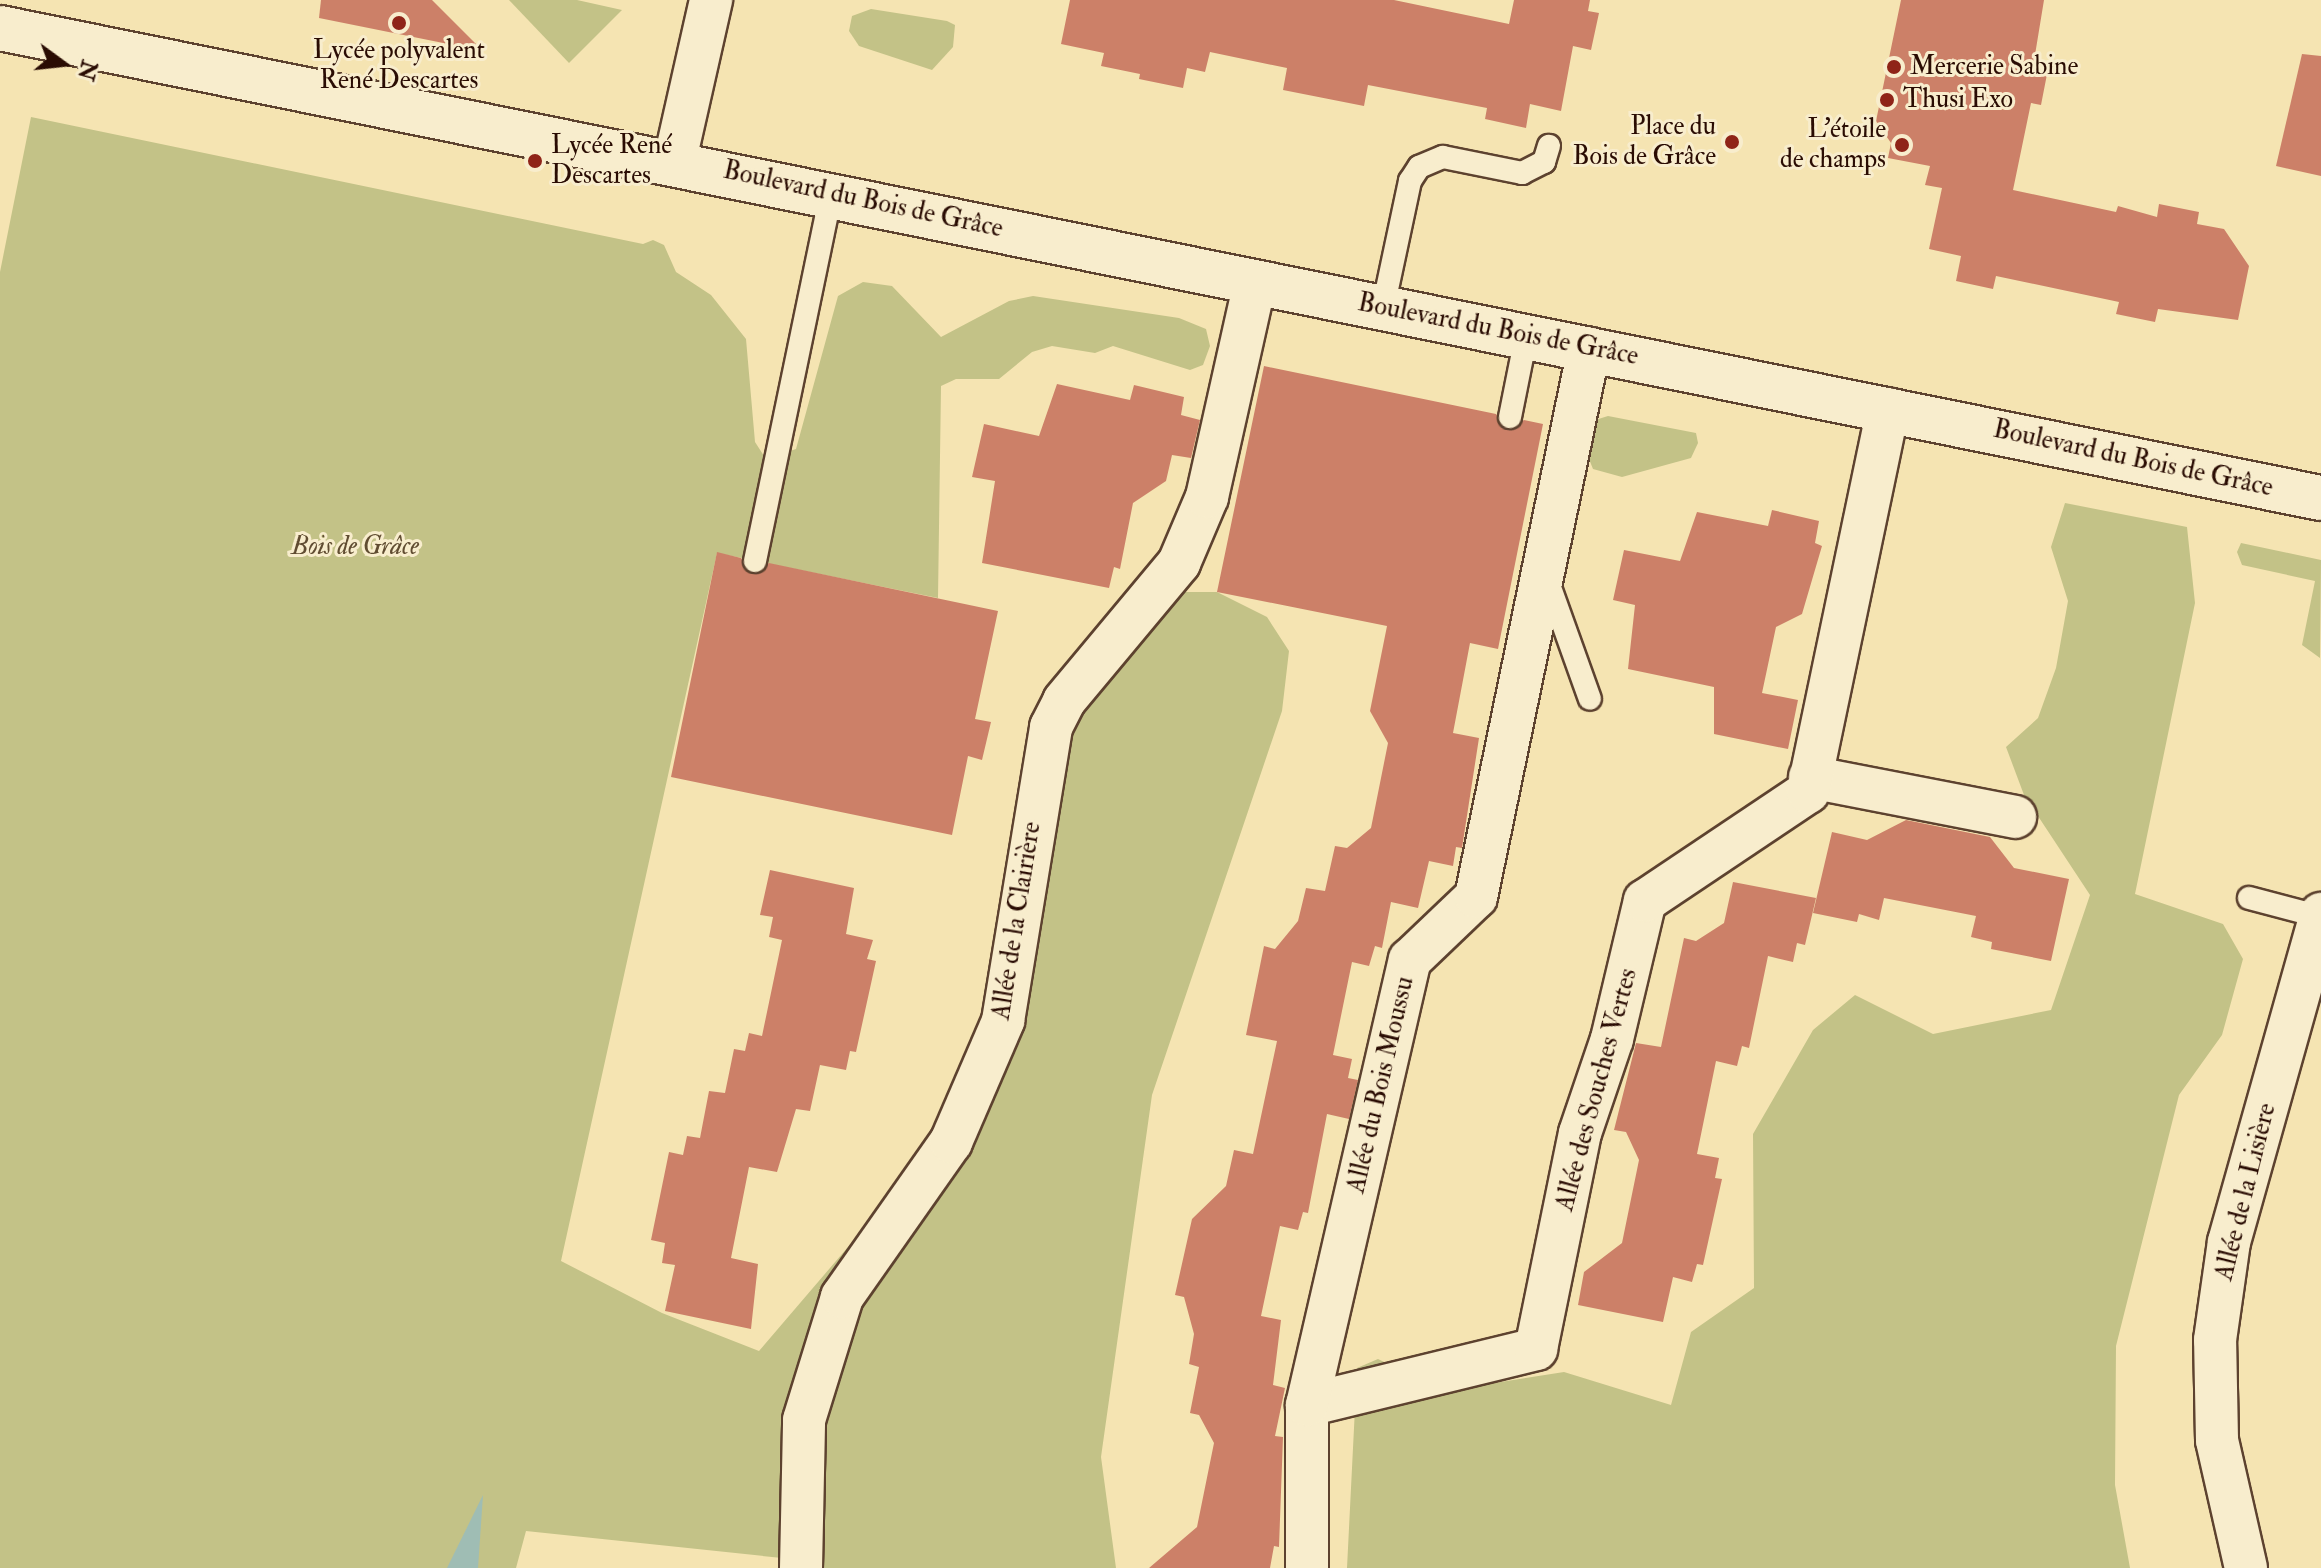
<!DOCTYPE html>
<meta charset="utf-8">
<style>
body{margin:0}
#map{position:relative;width:2321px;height:1568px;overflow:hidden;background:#f5e4b2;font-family:"IM FELL Double Pica",serif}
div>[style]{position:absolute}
.green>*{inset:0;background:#c3c287}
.water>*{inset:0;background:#9fbdb4}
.building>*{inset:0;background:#cc8068}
.roads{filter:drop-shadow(2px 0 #5d422f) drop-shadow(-2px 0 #5d422f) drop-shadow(0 2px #5d422f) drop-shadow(0 -2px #5d422f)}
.lane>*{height:22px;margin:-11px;padding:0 11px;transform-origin:11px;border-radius:11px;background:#f8edcd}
.street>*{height:42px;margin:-21px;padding:0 21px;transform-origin:21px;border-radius:21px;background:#f8edcd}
.secondary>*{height:44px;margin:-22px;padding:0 22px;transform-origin:22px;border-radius:22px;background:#f8edcd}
.dots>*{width:22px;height:22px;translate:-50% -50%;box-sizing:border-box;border:4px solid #f8edcd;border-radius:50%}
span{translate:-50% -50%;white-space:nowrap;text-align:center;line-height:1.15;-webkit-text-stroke:6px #f8edcd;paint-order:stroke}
.poi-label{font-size:26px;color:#2a0c03}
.left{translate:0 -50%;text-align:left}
.right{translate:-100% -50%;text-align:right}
.street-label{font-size:26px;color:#2a0c03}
.park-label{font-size:26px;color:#604c31;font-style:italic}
.north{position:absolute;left:24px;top:24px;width:80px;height:80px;-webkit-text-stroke:6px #f8edcd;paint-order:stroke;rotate:105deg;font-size:22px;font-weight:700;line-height:32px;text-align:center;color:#2a0c03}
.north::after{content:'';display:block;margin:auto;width:28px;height:36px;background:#2a0c03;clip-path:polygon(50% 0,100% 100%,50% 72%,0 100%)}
</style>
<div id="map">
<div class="green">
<i style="clip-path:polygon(509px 0,577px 0,622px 10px,569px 63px)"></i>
<i style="clip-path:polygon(871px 9px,947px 21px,955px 25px,953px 47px,932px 70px,859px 46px,849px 31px,852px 16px)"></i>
<i style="clip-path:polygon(31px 117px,643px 244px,653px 240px,664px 245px,676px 272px,711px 295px,746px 339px,755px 442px,766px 459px,796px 449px,838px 296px,863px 282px,892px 286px,941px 337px,1009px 301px,1033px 296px,1179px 318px,1206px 329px,1210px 346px,1203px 365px,1190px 370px,1113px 346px,1095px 353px,1052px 346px,1032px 352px,999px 379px,956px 379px,941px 386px,938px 598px,717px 553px,561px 1261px,662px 1313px,759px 1351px,966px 1109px,1051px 727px,1146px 608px,1185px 592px,1217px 592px,1267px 617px,1289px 651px,1282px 711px,1152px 1095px,1101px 1457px,1116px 1568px,782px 1568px,782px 1558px,526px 1531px,516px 1568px,0 1568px,0 272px)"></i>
<i style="clip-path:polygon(1608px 416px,1696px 433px,1698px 443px,1691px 458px,1622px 477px,1593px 469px,1587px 454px,1592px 421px)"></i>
<i style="clip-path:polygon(2065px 503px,2187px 527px,2195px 603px,2135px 894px,2223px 924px,2243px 959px,2222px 1035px,2179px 1095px,2116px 1346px,2115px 1485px,2130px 1568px,1347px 1568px,1357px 1368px,1378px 1359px,1443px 1391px,1564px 1372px,1671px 1405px,1691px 1332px,1754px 1288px,1753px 1134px,1813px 1030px,1855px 995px,1933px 1034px,2051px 1010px,2090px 895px,2024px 795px,2006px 747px,2038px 718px,2056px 668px,2068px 601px,2051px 547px)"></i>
<i style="clip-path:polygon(2241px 543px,2321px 560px,2320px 658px,2302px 645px,2315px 581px,2242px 565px,2237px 552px)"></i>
</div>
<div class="water">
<i style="clip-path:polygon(483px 1495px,478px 1568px,447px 1568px)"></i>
</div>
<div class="building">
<i style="clip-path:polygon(321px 0,432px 0,483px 51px,319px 18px)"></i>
<i style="clip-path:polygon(1070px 0,1394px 0,1509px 24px,1514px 0,1590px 0,1588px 11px,1599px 13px,1591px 50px,1573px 46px,1561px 111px,1530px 104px,1526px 128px,1485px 119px,1487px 108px,1368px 85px,1364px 106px,1283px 90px,1287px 68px,1210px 52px,1205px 72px,1187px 68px,1183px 88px,1139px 79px,1140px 74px,1101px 66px,1104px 53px,1061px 44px)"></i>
<i style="clip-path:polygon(1901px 0,2044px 0,2034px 61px,2049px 64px,2041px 105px,2031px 103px,2013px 190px,2116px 212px,2118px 206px,2157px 217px,2159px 204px,2199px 212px,2197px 224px,2224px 229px,2249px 266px,2238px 320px,2158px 309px,2155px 322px,2116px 314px,2119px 302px,1996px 276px,1993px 289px,1956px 281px,1961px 256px,1929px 249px,1942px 188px,1925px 185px,1930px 166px,1888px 158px,1891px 143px,1876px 121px)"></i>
<i style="clip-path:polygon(2302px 54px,2321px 56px,2321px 176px,2276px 166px)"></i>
<i style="clip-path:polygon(1264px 366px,1496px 414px,1507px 430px,1524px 420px,1543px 424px,1498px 649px,1470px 643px,1453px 733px,1479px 738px,1462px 848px,1456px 847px,1453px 866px,1429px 861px,1418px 908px,1391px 902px,1382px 948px,1375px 946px,1369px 966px,1352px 962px,1333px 1055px,1352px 1059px,1348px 1078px,1358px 1080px,1349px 1119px,1327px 1114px,1308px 1213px,1303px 1212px,1298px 1230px,1280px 1226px,1261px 1316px,1281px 1320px,1273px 1385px,1285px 1388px,1275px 1436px,1283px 1437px,1279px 1547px,1274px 1546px,1270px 1568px,1149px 1568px,1197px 1527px,1214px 1443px,1199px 1415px,1190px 1413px,1199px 1367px,1189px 1364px,1194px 1334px,1184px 1297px,1175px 1295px,1192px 1219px,1226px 1186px,1234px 1150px,1253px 1154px,1277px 1041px,1246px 1035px,1264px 946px,1275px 949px,1298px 921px,1306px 888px,1325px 891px,1335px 846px,1347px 848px,1371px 828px,1388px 743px,1370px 711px,1387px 626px,1217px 592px)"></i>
<i style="clip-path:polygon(1057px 384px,1130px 400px,1134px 385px,1184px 397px,1181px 415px,1200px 420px,1191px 458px,1172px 455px,1166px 481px,1133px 503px,1120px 569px,1114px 567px,1109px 588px,982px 563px,995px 481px,972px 477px,984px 424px,1039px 436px)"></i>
<i style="clip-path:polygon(1772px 510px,1819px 521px,1815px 543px,1822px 546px,1802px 614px,1776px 627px,1762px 693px,1798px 700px,1788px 749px,1714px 734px,1714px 687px,1628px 669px,1635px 605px,1613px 600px,1624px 550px,1680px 561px,1697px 512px,1768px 526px)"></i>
<i style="clip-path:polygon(717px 552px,741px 558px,751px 574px,769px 563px,998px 611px,975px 719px,991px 722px,982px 760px,968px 756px,952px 835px,671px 777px)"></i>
<i style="clip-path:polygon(1906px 820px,1990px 837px,2014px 868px,2069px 879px,2051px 961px,1991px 949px,1992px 942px,1971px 937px,1976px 916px,1884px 898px,1879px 920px,1859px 914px,1857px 922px,1813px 913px,1832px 832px,1867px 840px)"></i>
<i style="clip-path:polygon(770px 870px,854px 888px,846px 934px,873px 940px,867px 959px,876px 961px,856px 1052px,850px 1051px,846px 1070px,820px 1065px,810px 1111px,796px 1109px,777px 1172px,749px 1167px,731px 1258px,758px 1264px,751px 1329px,665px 1311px,675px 1265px,662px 1263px,665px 1243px,651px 1240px,669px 1152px,683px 1155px,687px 1136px,700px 1138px,709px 1091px,725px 1093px,734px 1049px,745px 1051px,749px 1033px,762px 1036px,782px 940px,769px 937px,773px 917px,760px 915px)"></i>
<i style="clip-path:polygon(1733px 882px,1816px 898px,1805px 945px,1797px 943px,1793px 962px,1768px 956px,1749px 1048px,1742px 1046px,1737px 1066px,1716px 1061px,1697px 1154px,1719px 1158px,1715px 1178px,1722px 1179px,1703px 1265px,1697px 1264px,1692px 1282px,1673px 1277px,1663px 1322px,1578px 1305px,1584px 1272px,1622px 1243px,1639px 1160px,1626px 1132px,1614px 1130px,1636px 1043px,1661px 1047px,1684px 938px,1696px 941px,1724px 923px)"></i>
</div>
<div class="roads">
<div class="lane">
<i style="left:1383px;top:308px;width:130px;rotate:-78deg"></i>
<i style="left:1410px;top:181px;width:17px;rotate:-57deg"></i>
<i style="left:1419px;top:167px;width:26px;rotate:-23deg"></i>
<i style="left:1443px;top:157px;width:81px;rotate:11.4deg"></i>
<i style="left:1522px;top:173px;width:25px;rotate:-27deg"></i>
<i style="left:1544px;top:162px;width:17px;rotate:-73deg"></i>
<i style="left:1510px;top:417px;width:82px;rotate:-78.7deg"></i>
<i style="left:755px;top:561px;width:376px;rotate:-78.3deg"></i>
<i style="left:1547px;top:579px;width:127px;rotate:70.3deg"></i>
<i style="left:2249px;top:898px;width:74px;rotate:14.8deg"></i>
</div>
<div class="street">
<i style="left:675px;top:160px;width:164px;rotate:-77.3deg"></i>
<i style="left:1810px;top:777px;width:209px;rotate:11deg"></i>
<i style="left:1307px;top:1405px;width:236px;rotate:-13.7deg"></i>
<i style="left:1536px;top:1349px;width:220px;rotate:-78.5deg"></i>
<i style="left:1580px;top:1133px;width:99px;rotate:-71.2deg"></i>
<i style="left:1612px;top:1039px;width:142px;rotate:-76.6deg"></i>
<i style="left:1645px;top:901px;width:196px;rotate:-33.8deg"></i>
<i style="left:1808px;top:792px;width:391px;rotate:-78.2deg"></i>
<i style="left:801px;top:1568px;width:148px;rotate:-88.8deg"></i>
<i style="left:804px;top:1420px;width:129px;rotate:-72.8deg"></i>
<i style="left:842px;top:1297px;width:189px;rotate:-54.9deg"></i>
<i style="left:951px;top:1142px;width:132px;rotate:-66.7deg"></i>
<i style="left:1003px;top:1021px;width:298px;rotate:-80.7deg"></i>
<i style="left:1051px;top:727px;width:29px;rotate:-63deg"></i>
<i style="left:1064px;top:701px;width:180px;rotate:-50.2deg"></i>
<i style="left:1179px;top:563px;width:72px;rotate:-67deg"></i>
<i style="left:1207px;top:497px;width:220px;rotate:-77.4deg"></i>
<i style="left:1307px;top:1568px;width:163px;rotate:-90deg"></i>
<i style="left:1307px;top:1405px;width:457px;rotate:-77deg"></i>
<i style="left:1410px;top:960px;width:91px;rotate:-43.7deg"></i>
<i style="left:1476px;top:897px;width:560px;rotate:-78.35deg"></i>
<i style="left:2246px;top:1568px;width:131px;rotate:-102.8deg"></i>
<i style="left:2217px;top:1440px;width:100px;rotate:-91.1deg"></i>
<i style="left:2215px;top:1340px;width:99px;rotate:-81.9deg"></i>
<i style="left:2229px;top:1242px;width:341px;rotate:-74.3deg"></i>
</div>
<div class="secondary">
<i style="left:0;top:28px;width:2368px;rotate:11.45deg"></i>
</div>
</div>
<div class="dots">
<i style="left:399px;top:23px;background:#8f2418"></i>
<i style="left:1894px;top:67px;background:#8f2418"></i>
<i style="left:1887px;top:100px;background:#8f2418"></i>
<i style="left:1732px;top:142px;background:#8f2418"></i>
<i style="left:1902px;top:145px;background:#8f2418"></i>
<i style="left:535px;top:161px;background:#8f2418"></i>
</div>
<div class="poi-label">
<span style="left:399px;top:66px">Lycée polyvalent<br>René Descartes</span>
<span class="left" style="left:1910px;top:67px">Mercerie Sabine</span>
<span class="left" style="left:1903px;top:100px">Thusi Exo</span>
<span class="right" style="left:1716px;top:142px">Place du<br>Bois de Grâce</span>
<span class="right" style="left:1886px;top:145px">L'étoile<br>de champs</span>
<span class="left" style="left:551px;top:161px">Lycée René<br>Descartes</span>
</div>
<div class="street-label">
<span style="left:863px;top:200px;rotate:12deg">Boulevard du Bois de Grâce</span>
<span style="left:1498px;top:330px;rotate:11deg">Boulevard du Bois de Grâce</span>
<span style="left:2133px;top:459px;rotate:12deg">Boulevard du Bois de Grâce</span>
<span style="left:1017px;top:921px;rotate:-81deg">Allée de la Clairière</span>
<span style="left:1381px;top:1085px;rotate:-77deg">Allée du Bois Moussu</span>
<span style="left:1597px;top:1090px;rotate:-75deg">Allée des Souches Vertes</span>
<span style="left:2246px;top:1192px;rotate:-76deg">Allée de la Lisière</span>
</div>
<div class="park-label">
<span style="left:355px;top:547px">Bois de Grâce</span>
</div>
<div class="north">N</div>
</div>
